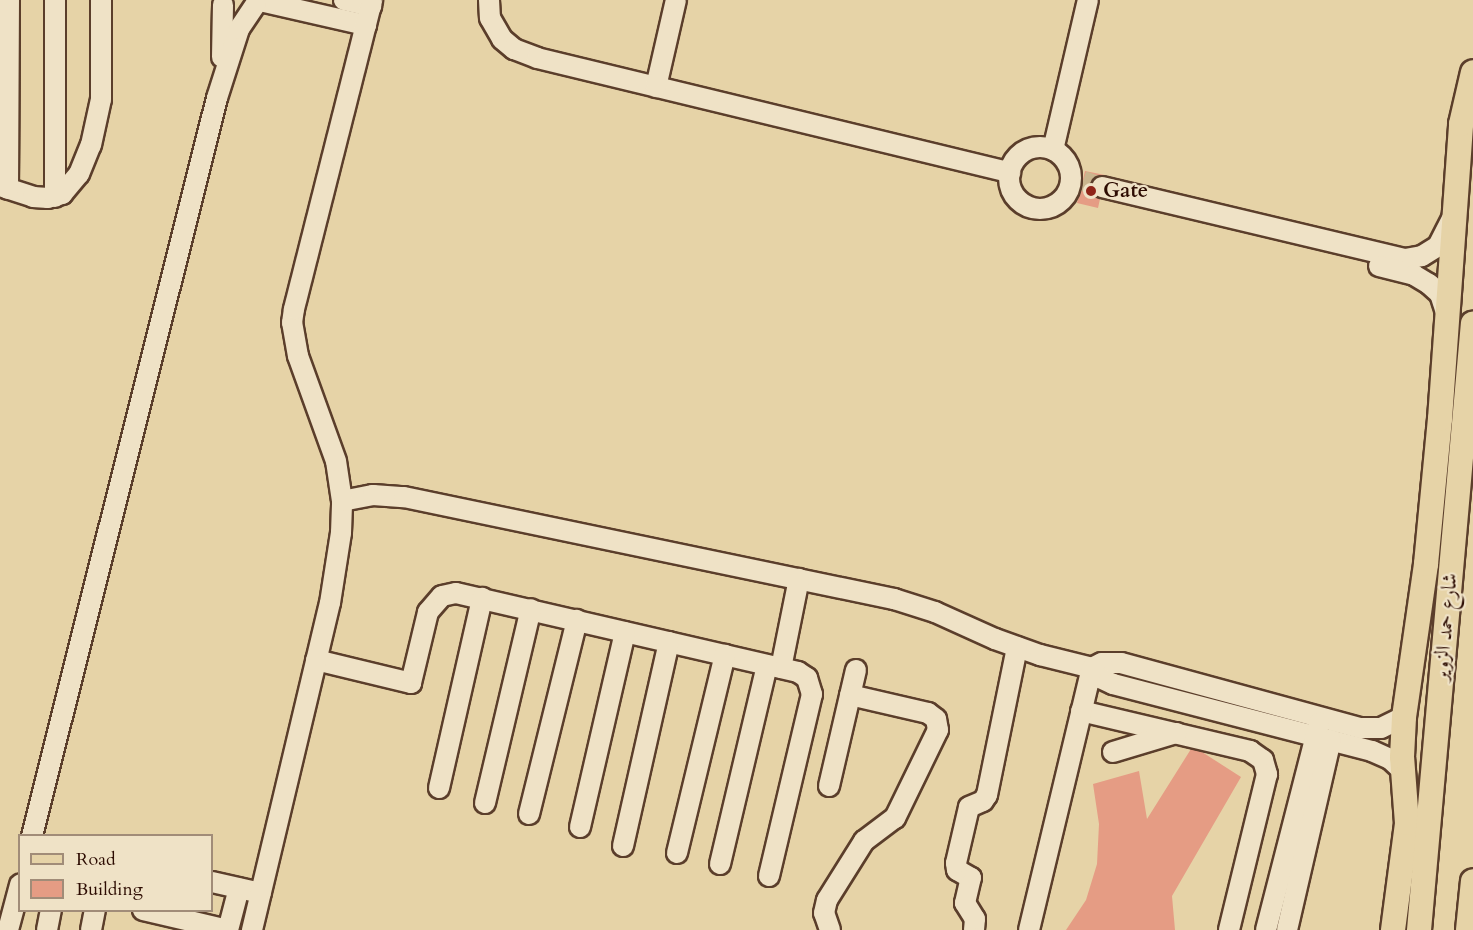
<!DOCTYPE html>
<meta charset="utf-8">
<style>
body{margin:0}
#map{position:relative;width:1473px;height:930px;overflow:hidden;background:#e6d3a7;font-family:Cardo,Amiri,serif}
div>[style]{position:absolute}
.building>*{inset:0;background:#e59c84}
.minor-tunnel>*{height:20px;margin-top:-10px;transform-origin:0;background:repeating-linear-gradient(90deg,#cab58e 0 20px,transparent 0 30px)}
.roads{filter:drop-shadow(2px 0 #5b3e2b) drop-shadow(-2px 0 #5b3e2b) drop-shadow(0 2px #5b3e2b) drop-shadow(0 -2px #5b3e2b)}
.minor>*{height:20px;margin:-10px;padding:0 10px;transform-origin:10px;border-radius:10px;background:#efe2c6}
.minor>.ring{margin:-10px;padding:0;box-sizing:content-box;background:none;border:20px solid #efe2c6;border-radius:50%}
.major>*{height:24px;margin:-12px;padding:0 12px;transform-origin:12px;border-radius:12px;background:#e6d3a7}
.dots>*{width:16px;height:16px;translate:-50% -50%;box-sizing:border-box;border:3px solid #efe2c6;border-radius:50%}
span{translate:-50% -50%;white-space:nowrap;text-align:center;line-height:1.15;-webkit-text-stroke:4.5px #efe2c6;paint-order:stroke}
.poi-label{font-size:21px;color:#2d0c02;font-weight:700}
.left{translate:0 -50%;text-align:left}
.street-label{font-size:21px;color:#2d0c02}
.legend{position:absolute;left:18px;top:834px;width:195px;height:78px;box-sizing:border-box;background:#efe2c6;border:2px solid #a18c78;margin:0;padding:8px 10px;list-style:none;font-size:18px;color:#2d0c02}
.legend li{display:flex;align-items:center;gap:12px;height:30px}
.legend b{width:30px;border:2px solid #a18c78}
</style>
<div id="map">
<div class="building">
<i style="clip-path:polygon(1085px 171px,1105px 175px,1094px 178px,1090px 185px,1093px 195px,1100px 199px,1098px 208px,1077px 203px)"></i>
<i style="clip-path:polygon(1191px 749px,1202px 752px,1241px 777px,1172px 896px,1175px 930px,1066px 930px,1086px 900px,1097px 864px,1099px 824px,1093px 784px,1139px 771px,1147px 819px)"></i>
</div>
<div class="minor-tunnel">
<i style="left:1083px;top:181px;width:20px;rotate:18deg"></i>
</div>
<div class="roads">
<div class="minor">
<i style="left:344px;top:0;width:28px;rotate:13deg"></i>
<i style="left:489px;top:0;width:18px;rotate:87deg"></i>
<i style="left:490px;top:18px;width:24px;rotate:60deg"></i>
<i style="left:502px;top:39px;width:16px;rotate:40deg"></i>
<i style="left:514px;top:49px;width:25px;rotate:21deg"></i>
<i style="left:537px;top:58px;width:487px;rotate:13.6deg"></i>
<i style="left:260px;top:1px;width:109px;rotate:12.8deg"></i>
<i style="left:222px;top:57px;width:52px;rotate:-88.9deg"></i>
<i style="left:656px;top:87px;width:89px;rotate:-77.1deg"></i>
<i class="ring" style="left:1009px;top:147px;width:42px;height:42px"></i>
<i style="left:1053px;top:150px;width:154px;rotate:-76.9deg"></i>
<i style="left:0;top:186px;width:35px;rotate:18deg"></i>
<i style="left:33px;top:197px;width:15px;rotate:4deg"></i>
<i style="left:48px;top:198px;width:15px;rotate:-16deg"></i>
<i style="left:62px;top:194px;width:26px;rotate:-50deg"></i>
<i style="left:79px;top:174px;width:31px;rotate:-68deg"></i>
<i style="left:91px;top:145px;width:47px;rotate:-77.7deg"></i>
<i style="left:101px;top:99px;width:99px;rotate:-90deg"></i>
<i style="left:1102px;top:187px;width:311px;rotate:13.4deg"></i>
<i style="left:1405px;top:259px;width:17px;rotate:-10deg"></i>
<i style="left:1422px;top:256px;width:19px;rotate:-32deg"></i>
<i style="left:1438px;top:246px;width:30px;rotate:-63deg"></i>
<i style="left:8px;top:189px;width:189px;rotate:-89.7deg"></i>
<i style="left:55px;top:197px;width:197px;rotate:-90deg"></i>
<i style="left:1379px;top:266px;width:36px;rotate:14deg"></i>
<i style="left:1414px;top:275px;width:17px;rotate:31deg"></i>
<i style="left:1429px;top:284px;width:15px;rotate:42deg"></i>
<i style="left:1440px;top:294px;width:22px;rotate:72deg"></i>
<i style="left:342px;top:501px;width:32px;rotate:-11deg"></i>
<i style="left:373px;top:495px;width:31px;rotate:4deg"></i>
<i style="left:404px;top:497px;width:501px;rotate:11.76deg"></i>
<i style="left:894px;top:599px;width:43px;rotate:17.6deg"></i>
<i style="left:935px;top:612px;width:66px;rotate:24.2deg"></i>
<i style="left:995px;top:639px;width:48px;rotate:19.6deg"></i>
<i style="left:1040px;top:655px;width:54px;rotate:14deg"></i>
<i style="left:1092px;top:668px;width:11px;rotate:-27deg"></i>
<i style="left:1102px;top:663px;width:19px"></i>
<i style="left:1121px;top:663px;width:249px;rotate:15.2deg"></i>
<i style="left:1361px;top:728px;width:20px"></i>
<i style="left:1381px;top:728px;width:25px;rotate:-26deg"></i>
<i style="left:316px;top:660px;width:98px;rotate:13.6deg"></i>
<i style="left:411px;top:683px;width:73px;rotate:-76.5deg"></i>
<i style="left:428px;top:612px;width:21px;rotate:-49deg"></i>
<i style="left:442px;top:596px;width:14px;rotate:-12deg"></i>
<i style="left:456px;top:593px;width:351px;rotate:13deg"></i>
<i style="left:798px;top:672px;width:11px;rotate:34deg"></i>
<i style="left:807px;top:678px;width:17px;rotate:73deg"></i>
<i style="left:812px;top:694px;width:187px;rotate:103.3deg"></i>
<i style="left:781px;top:668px;width:91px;rotate:-78.6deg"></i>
<i style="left:1092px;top:668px;width:13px;rotate:51deg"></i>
<i style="left:1100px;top:678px;width:14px;rotate:25deg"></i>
<i style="left:1113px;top:684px;width:268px;rotate:14.5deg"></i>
<i style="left:1372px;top:751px;width:20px;rotate:24deg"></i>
<i style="left:1390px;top:759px;width:18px;rotate:43deg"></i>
<i style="left:1081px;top:711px;width:174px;rotate:13.3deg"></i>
<i style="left:1250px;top:751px;width:16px;rotate:35deg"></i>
<i style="left:1263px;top:760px;width:15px;rotate:74deg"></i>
<i style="left:1267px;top:774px;width:161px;rotate:103.7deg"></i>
<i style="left:1113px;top:752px;width:66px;rotate:-16.8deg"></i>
<i style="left:829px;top:786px;width:119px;rotate:-76.9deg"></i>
<i style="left:439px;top:788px;width:195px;rotate:-77.2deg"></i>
<i style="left:485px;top:803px;width:199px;rotate:-76.7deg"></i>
<i style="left:529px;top:814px;width:200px;rotate:-76.1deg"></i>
<i style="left:580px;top:827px;width:200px;rotate:-77deg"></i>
<i style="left:32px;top:836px;width:761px;rotate:-75.93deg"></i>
<i style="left:217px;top:98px;width:72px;rotate:-72.3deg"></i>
<i style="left:239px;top:29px;width:29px;rotate:-56deg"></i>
<i style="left:623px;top:846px;width:209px;rotate:-77.3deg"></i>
<i style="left:677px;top:853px;width:204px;rotate:-76.4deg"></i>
<i style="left:720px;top:864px;width:204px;rotate:-76.7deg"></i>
<i style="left:212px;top:882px;width:50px;rotate:12.7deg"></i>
<i style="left:143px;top:910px;width:87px;rotate:13.2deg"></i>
<i style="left:8px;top:930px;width:47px;rotate:-75.1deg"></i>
<i style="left:47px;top:930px;width:20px;rotate:-79deg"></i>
<i style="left:91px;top:930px;width:20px;rotate:-79deg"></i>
<i style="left:228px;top:930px;width:43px;rotate:-75.3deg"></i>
<i style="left:252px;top:930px;width:336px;rotate:-76.6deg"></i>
<i style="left:330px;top:603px;width:71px;rotate:-81.1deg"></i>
<i style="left:341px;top:533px;width:32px;rotate:-88deg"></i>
<i style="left:342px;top:501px;width:40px;rotate:-98.5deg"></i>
<i style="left:336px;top:461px;width:112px;rotate:-109.9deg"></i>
<i style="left:298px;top:356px;width:34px;rotate:-100deg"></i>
<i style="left:292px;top:323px;width:14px;rotate:-82deg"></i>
<i style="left:294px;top:309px;width:319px;rotate:-75.8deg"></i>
<i style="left:830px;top:930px;width:18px;rotate:-109deg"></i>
<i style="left:824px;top:913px;width:13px;rotate:-77deg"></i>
<i style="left:827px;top:900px;width:70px;rotate:-57.9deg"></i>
<i style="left:864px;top:841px;width:39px;rotate:-37deg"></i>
<i style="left:895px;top:818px;width:98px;rotate:-64deg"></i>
<i style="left:938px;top:730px;width:11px;rotate:-100deg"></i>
<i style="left:936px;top:719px;width:10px;rotate:-143deg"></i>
<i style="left:928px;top:713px;width:80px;rotate:-167deg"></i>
<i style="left:974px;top:930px;width:11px;rotate:-85deg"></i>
<i style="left:975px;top:919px;width:19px;rotate:-122deg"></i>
<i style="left:965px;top:903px;width:26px;rotate:-77deg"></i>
<i style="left:971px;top:878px;width:16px;rotate:-150deg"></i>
<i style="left:957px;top:870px;width:7px;rotate:-98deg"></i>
<i style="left:956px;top:863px;width:57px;rotate:-76.9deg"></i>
<i style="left:969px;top:807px;width:15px;rotate:-23deg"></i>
<i style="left:983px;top:801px;width:7px;rotate:-56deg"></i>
<i style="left:987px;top:795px;width:151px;rotate:-78.5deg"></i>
<i style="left:1029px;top:930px;width:269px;rotate:-76.5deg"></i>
<i style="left:1266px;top:930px;width:214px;rotate:-75.6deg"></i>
<i style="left:1287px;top:930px;width:195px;rotate:-77deg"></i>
</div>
<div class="major">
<i style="left:1393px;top:930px;width:108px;rotate:-82.5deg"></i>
<i style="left:1407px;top:823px;width:66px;rotate:-94.3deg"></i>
<i style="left:1402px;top:757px;width:40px;rotate:-87.1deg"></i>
<i style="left:1404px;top:717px;width:155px;rotate:-81.8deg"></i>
<i style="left:1426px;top:564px;width:146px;rotate:-84.5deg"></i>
<i style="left:1440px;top:419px;width:296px;rotate:-85.9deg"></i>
<i style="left:1461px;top:124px;width:53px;rotate:-77deg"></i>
<i style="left:1419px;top:930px;width:609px;rotate:-84.92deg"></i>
<i style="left:1468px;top:930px;width:49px;rotate:-84.2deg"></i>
</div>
</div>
<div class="dots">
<i style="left:1091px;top:191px;background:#8f2418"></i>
</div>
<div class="poi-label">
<span class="left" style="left:1103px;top:191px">Gate</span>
</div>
<div class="street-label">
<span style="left:1446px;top:627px;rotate:-85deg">شارع حمد الزوير</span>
</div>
<ul class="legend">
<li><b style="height:8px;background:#e6d3a7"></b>Road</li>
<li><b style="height:16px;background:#e59c84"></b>Building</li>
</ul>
</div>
